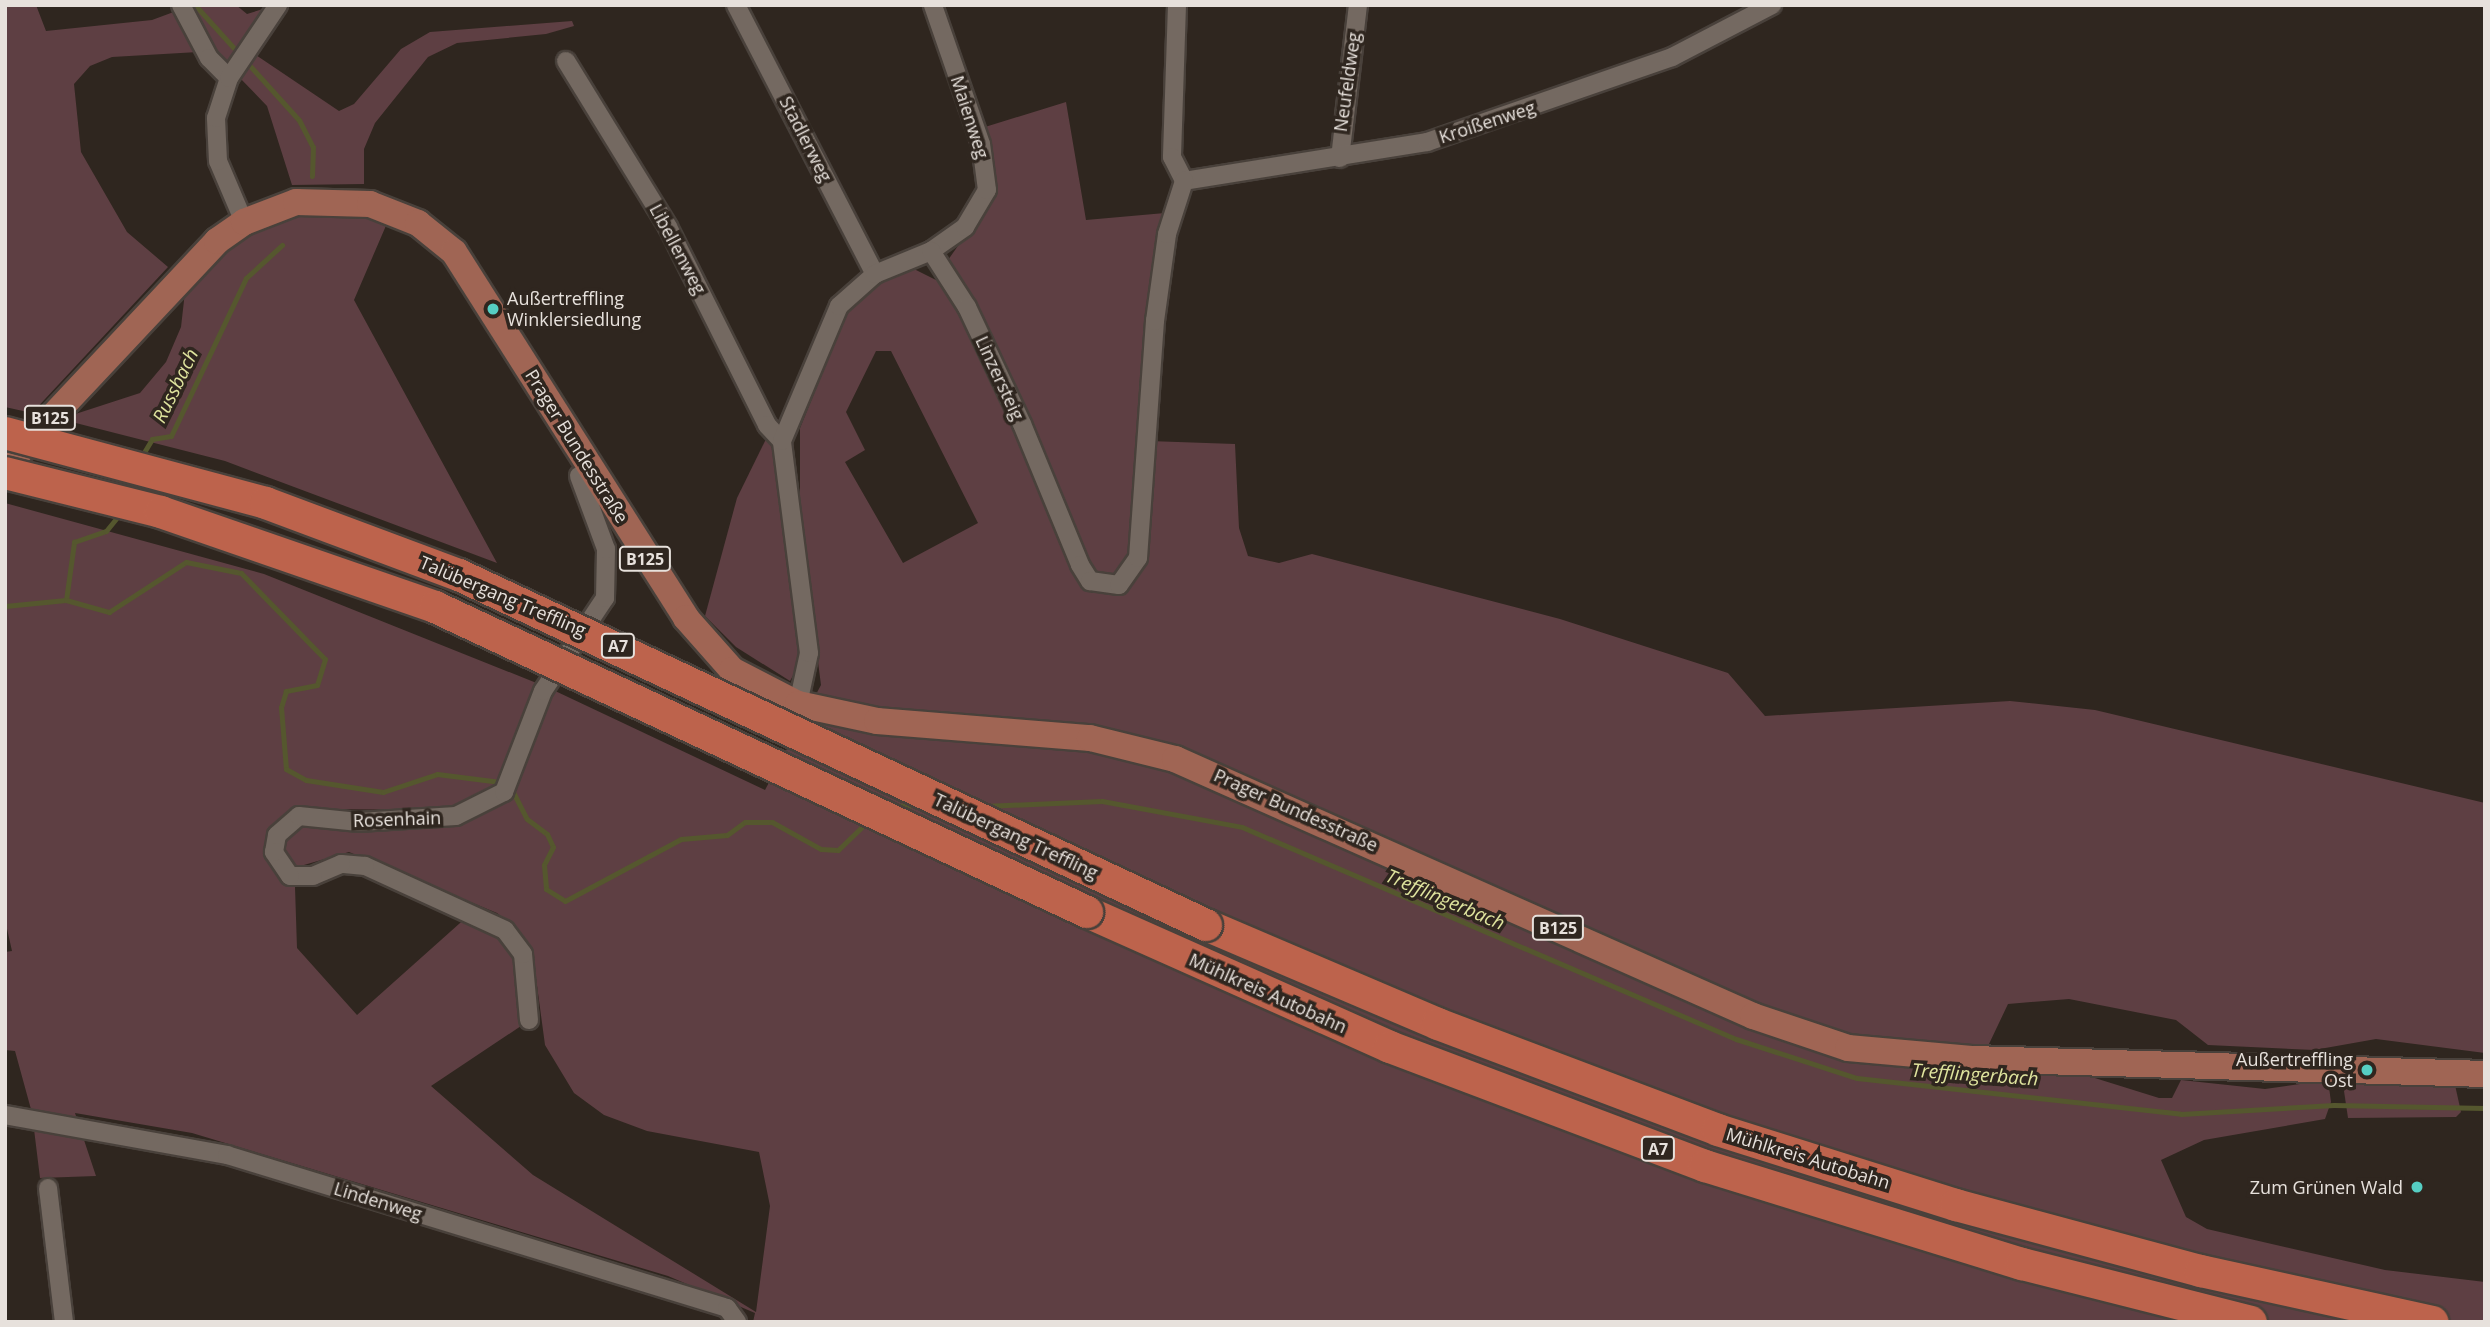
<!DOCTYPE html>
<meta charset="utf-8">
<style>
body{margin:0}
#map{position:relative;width:2490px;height:1327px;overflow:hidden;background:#2f261f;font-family:"Open Sans",sans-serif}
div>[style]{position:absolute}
.green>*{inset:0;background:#5e3f43}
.stream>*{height:5px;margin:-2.5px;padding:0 2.5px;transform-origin:2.5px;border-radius:2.5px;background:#55572e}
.roads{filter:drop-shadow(2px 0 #49413b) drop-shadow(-2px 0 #49413b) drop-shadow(0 2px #49413b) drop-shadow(0 -2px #49413b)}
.minor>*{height:18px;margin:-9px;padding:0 9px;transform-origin:9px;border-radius:9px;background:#746961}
.primary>*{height:26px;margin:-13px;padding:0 13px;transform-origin:13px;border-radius:13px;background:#a06554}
.motorway>*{height:32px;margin:-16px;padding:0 16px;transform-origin:16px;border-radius:16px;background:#bd634c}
.bridges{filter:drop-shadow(2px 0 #49413b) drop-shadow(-2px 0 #49413b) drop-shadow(0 2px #49413b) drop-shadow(0 -2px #49413b)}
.motorway-bridge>*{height:32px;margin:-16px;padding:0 16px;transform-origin:16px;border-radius:16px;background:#bd634c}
.dots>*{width:19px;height:19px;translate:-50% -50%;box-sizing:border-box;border:4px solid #2f261f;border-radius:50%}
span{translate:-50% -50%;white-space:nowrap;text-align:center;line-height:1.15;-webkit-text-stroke:7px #2f261f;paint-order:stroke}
.shield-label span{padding:2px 5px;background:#2f261f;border:2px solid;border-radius:5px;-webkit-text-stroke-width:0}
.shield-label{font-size:16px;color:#e7e1dc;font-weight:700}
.street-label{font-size:18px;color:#e7e1dc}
.poi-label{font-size:18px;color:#e7e1dc}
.left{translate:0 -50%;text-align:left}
.right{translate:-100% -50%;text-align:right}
.water-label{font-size:19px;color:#dfe49e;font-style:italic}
.frame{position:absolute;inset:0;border:7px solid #e7e1dc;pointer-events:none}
</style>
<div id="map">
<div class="green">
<i style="clip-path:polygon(5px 5px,36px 5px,46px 31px,152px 20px,179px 10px,198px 52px,112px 57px,90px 66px,74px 84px,81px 152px,127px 232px,168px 267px,32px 413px,5px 407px)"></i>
<i style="clip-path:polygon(187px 5px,236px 5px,247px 14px,266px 8px,228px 62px,212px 51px)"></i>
<i style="clip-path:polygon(572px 21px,574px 26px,546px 34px,457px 43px,428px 57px,375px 123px,364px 149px,364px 184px,292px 185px,267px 106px,239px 77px,253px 53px,339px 111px,354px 104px,401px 49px,430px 32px)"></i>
<i style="clip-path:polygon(1066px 102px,1086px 220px,1165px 213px,1136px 435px,1132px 553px,1115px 580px,1095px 574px,1086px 560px,948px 260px,991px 199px,993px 155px,985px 127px)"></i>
<i style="clip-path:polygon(323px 209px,388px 221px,354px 300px,497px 563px,225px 461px,60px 419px,140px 393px,166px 362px,181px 327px,186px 283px,249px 231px)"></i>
<i style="clip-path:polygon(evenodd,912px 268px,940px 282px,960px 309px,1080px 584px,1092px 593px,1127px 589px,1147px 558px,1149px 441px,1235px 444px,1239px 528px,1248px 556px,1279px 563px,1312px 554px,1560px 619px,1728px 673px,1765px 716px,2010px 701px,2095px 710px,2485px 803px,2485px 1053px,2376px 1039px,2314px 1050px,2208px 1045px,2176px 1020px,2069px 999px,2008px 1004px,1979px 1065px,2066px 1069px,2159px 1098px,2172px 1098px,2181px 1080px,2265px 1089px,2328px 1080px,2331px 1102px,2325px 1119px,2204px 1140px,2161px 1160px,2186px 1217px,2207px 1229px,2385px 1270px,2485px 1282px,2485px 1322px,753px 1322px,755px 1313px,668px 1276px,192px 1133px,75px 1113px,96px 1176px,40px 1178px,32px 1113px,15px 1051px,5px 1050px,5px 952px,12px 951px,5px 920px,5px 503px,264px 574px,539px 684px,498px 789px,454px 810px,307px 809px,267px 836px,269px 861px,295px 887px,297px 948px,357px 1015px,469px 915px,493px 928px,515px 951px,521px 1026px,431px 1086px,533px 1175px,756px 1312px,770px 1206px,759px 1152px,647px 1131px,604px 1115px,574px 1093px,545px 1045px,533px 956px,519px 931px,497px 913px,349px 852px,297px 867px,281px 855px,289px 823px,448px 822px,484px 812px,505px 796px,551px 689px,765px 790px,821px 685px,800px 523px,800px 428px,847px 313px,864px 291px,912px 268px,876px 351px,891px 351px,978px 523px,903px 563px,845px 462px,865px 450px,846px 412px,876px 351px)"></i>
<i style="clip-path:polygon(767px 437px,774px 453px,800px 644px,801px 661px,790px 681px,736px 647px,705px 616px,737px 498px)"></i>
<i style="clip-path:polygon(2351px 1080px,2455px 1085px,2461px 1112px,2456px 1117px,2348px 1118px,2344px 1091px)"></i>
</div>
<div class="stream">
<i style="left:195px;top:5px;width:155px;rotate:47.9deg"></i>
<i style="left:299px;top:120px;width:30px;rotate:63deg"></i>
<i style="left:313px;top:147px;width:29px;rotate:92deg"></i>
<i style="left:140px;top:459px;width:23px;rotate:-59deg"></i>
<i style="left:152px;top:439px;width:19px;rotate:-9deg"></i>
<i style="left:171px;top:436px;width:175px;rotate:-64.6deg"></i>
<i style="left:246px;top:278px;width:49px;rotate:-42.5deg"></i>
<i style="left:66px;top:600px;width:59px;rotate:-82.1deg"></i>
<i style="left:74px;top:542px;width:34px;rotate:-19deg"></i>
<i style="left:106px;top:531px;width:26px;rotate:-51deg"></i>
<i style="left:5px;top:606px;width:61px;rotate:-5.6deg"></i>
<i style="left:66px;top:600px;width:45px;rotate:15.6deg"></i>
<i style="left:109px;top:612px;width:92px;rotate:-33deg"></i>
<i style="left:186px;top:562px;width:56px;rotate:11.3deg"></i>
<i style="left:241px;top:573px;width:120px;rotate:45.7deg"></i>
<i style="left:325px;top:659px;width:27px;rotate:107deg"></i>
<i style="left:317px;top:685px;width:32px;rotate:169deg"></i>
<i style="left:286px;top:691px;width:17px;rotate:107deg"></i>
<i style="left:281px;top:707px;width:62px;rotate:85.4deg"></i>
<i style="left:286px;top:769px;width:23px;rotate:29deg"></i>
<i style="left:306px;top:780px;width:78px;rotate:8.9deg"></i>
<i style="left:383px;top:792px;width:57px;rotate:-18.4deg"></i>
<i style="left:437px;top:774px;width:64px;rotate:7.2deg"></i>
<i style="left:513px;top:792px;width:30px;rotate:63deg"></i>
<i style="left:527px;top:819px;width:25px;rotate:37deg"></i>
<i style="left:547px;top:834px;width:14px;rotate:65deg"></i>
<i style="left:553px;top:847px;width:20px;rotate:117deg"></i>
<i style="left:544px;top:865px;width:24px;rotate:85deg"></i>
<i style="left:546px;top:889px;width:22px;rotate:32deg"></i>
<i style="left:565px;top:901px;width:132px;rotate:-28.1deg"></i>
<i style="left:681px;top:839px;width:46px;rotate:-5deg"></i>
<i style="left:727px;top:835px;width:22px;rotate:-36deg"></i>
<i style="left:745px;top:822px;width:27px"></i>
<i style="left:772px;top:822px;width:56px;rotate:28.9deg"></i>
<i style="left:821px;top:849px;width:17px;rotate:3deg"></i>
<i style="left:838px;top:850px;width:42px;rotate:-44deg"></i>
<i style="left:890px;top:806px;width:28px;rotate:-2deg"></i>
<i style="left:984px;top:806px;width:118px;rotate:-2.4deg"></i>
<i style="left:1102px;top:801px;width:142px;rotate:10.5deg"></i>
<i style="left:1242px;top:827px;width:538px;rotate:23.23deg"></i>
<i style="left:1736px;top:1039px;width:127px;rotate:17.9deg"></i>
<i style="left:1857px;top:1078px;width:326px;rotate:6.3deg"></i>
<i style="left:2181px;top:1114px;width:153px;rotate:-3.4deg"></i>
<i style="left:2334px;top:1105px;width:151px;rotate:1.1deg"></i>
</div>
<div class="roads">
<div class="minor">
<i style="left:181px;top:5px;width:60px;rotate:62.2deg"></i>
<i style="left:209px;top:58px;width:28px;rotate:45deg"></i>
<i style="left:736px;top:5px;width:303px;rotate:62.7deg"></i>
<i style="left:1177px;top:5px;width:152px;rotate:91.9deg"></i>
<i style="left:1172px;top:157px;width:27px;rotate:63deg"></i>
<i style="left:566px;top:61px;width:195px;rotate:58.4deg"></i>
<i style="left:668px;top:227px;width:221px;rotate:63.4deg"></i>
<i style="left:767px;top:425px;width:22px;rotate:47deg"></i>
<i style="left:1340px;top:158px;width:154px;rotate:-83.3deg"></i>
<i style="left:1184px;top:181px;width:246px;rotate:-9.1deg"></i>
<i style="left:1427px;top:142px;width:259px;rotate:-19.1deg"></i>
<i style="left:1672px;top:57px;width:113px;rotate:-27.5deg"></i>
<i style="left:244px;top:222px;width:66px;rotate:-113.1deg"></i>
<i style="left:218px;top:161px;width:43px;rotate:-92.7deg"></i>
<i style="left:216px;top:118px;width:42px;rotate:-72deg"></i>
<i style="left:229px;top:78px;width:88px;rotate:-56.1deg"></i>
<i style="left:931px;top:251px;width:42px;rotate:-35.2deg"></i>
<i style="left:965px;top:227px;width:43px;rotate:-59.3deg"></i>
<i style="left:987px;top:190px;width:46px;rotate:-97.4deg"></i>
<i style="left:981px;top:144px;width:147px;rotate:-109.1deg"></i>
<i style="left:798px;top:704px;width:52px;rotate:-77.8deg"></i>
<i style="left:809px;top:653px;width:214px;rotate:-97.3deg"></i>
<i style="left:782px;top:441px;width:147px;rotate:-67.1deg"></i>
<i style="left:839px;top:306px;width:48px;rotate:-41.6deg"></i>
<i style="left:875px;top:274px;width:61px;rotate:-22.3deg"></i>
<i style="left:931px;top:251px;width:67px;rotate:57.3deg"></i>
<i style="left:967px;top:307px;width:129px;rotate:64.8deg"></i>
<i style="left:1022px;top:424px;width:152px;rotate:67.6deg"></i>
<i style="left:1080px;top:565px;width:19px;rotate:58deg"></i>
<i style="left:1090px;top:581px;width:29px;rotate:8deg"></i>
<i style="left:1119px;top:585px;width:33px;rotate:-55deg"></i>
<i style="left:1138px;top:558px;width:238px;rotate:-85.9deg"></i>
<i style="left:1155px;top:321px;width:88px;rotate:-82.1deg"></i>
<i style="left:1167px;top:234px;width:56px;rotate:-72.2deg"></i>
<i style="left:529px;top:1020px;width:66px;rotate:-95.2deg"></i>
<i style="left:523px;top:954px;width:30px;rotate:-127deg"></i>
<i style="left:505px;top:930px;width:154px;rotate:-155.4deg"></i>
<i style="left:365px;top:866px;width:24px;rotate:-175deg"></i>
<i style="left:341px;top:864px;width:30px;rotate:157deg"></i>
<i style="left:313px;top:876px;width:23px;rotate:180deg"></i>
<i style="left:290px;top:876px;width:29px;rotate:-124deg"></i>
<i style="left:274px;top:852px;width:17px;rotate:-80deg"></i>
<i style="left:277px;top:835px;width:29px;rotate:-41deg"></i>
<i style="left:299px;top:816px;width:60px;rotate:5.7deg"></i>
<i style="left:359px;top:822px;width:97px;rotate:-3.5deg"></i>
<i style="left:456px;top:816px;width:54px;rotate:-26.6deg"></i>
<i style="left:504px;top:792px;width:108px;rotate:-68.9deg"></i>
<i style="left:543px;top:691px;width:112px;rotate:-56.3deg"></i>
<i style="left:605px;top:598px;width:49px;rotate:-88.8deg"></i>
<i style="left:606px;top:549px;width:78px;rotate:-110.3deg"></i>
<i style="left:5px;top:1115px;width:226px;rotate:10.2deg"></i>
<i style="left:227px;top:1155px;width:523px;rotate:17.01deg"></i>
<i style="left:727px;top:1308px;width:17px;rotate:54deg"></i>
<i style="left:48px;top:1188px;width:135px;rotate:83.2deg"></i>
</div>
<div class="primary">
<i style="left:5px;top:467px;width:310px;rotate:-46.8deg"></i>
<i style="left:217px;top:241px;width:33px;rotate:-35deg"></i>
<i style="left:244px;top:222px;width:56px;rotate:-21deg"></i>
<i style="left:296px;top:202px;width:74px;rotate:1.5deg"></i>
<i style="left:370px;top:204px;width:52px;rotate:21.6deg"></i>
<i style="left:418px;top:223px;width:46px;rotate:38.9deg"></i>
<i style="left:454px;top:252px;width:433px;rotate:57.6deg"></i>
<i style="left:686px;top:618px;width:69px;rotate:48.5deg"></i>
<i style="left:732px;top:670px;width:74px;rotate:27.3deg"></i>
<i style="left:798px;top:704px;width:81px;rotate:12.1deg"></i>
<i style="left:877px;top:721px;width:214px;rotate:4.6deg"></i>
<i style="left:1090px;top:738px;width:88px;rotate:13.9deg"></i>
<i style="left:1175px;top:759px;width:633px;rotate:23.97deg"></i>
<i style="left:1753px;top:1016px;width:100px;rotate:18.6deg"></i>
<i style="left:1848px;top:1048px;width:124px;rotate:5.1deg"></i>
<i style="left:1972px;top:1059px;width:513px;rotate:1.67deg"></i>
</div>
<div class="motorway">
<i style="left:1087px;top:912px;width:332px;rotate:24deg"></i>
<i style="left:1390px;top:1047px;width:337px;rotate:20.7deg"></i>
<i style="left:1705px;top:1166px;width:332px;rotate:17.2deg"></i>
<i style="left:2022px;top:1264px;width:236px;rotate:14.2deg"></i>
<i style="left:1206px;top:925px;width:252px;rotate:23.1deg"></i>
<i style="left:1438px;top:1024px;width:299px;rotate:20.7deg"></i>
<i style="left:1718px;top:1130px;width:250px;rotate:17.5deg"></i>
<i style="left:1956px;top:1205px;width:254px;rotate:15.1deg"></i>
<i style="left:2201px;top:1271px;width:237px;rotate:12.4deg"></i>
</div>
</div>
<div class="bridges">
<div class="motorway-bridge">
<i style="left:5px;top:433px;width:270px;rotate:15deg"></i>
<i style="left:266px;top:503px;width:206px;rotate:20.5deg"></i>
<i style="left:459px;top:575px;width:825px;rotate:25.11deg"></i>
<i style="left:5px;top:473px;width:161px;rotate:14deg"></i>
<i style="left:161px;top:512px;width:290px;rotate:19.1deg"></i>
<i style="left:435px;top:607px;width:720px;rotate:25.07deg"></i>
</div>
</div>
<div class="dots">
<i style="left:493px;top:309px;background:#56cec3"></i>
<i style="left:2367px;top:1070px;background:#56cec3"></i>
<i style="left:2417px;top:1187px;background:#56cec3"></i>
</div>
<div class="shield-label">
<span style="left:50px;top:418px">B125</span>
<span style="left:645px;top:559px">B125</span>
<span style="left:618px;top:646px">A7</span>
<span style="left:1558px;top:928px">B125</span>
<span style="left:1658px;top:1149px">A7</span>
</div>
<div class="street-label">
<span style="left:1347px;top:82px;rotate:-82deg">Neufeldweg</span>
<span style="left:970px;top:117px;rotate:72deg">Maienweg</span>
<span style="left:1487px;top:122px;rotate:-18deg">Kroißenweg</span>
<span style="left:806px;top:139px;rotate:63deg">Stadlerweg</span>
<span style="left:678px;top:249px;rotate:62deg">Libellenweg</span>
<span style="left:1000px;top:378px;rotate:65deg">Linzersteig</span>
<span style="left:577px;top:446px;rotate:58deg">Prager Bundesstraße</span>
<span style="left:503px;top:596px;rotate:23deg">Talübergang Treffling</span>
<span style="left:1296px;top:810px;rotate:24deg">Prager Bundesstraße</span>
<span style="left:397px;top:819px;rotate:-2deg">Rosenhain</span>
<span style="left:1016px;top:836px;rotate:25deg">Talübergang Treffling</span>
<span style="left:1268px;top:993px;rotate:24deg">Mühlkreis Autobahn</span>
<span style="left:1808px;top:1158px;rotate:17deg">Mühlkreis Autobahn</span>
<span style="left:378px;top:1201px;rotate:17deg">Lindenweg</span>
</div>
<div class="poi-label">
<span class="left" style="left:507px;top:309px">Außertreffling<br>Winklersiedlung</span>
<span class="right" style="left:2353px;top:1070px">Außertreffling<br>Ost</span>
<span class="right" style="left:2403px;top:1187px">Zum Grünen Wald</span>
</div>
<div class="water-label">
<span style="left:176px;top:386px;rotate:-64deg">Russbach</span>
<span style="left:1445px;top:900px;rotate:23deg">Trefflingerbach</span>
<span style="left:1975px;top:1075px;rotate:4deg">Trefflingerbach</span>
</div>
<div class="frame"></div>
</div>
